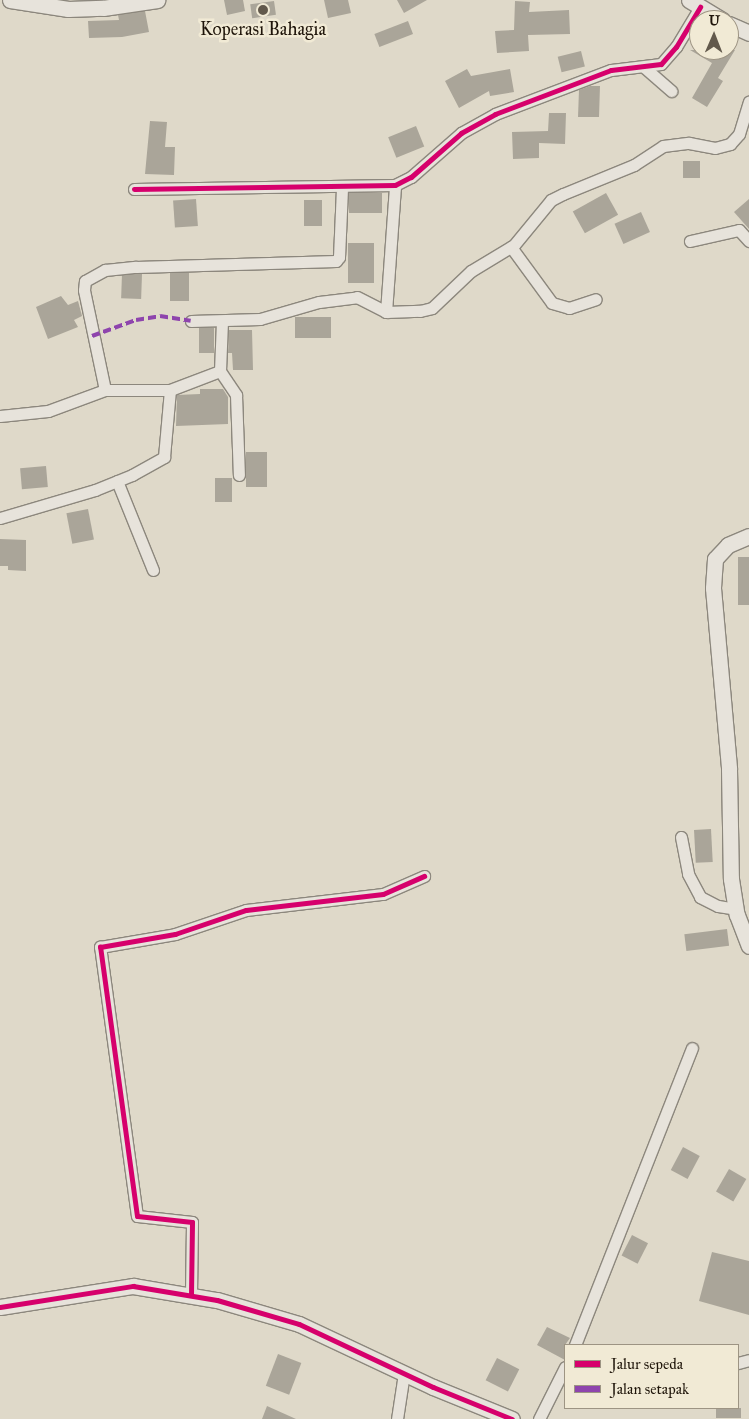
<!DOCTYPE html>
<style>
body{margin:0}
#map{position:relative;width:749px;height:1419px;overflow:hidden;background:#dfd9c9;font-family:"IM FELL Great Primer",serif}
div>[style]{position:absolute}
.building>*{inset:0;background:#aaa599;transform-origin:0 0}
.roads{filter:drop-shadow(1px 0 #8c877d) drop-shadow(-1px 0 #8c877d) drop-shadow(0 1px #8c877d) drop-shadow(0 -1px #8c877d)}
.street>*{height:11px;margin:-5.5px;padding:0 5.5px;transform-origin:5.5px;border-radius:5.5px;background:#e7e3db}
.secondary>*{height:15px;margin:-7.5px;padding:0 7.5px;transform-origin:7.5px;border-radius:7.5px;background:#e7e3db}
.quiet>*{height:4px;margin-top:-2px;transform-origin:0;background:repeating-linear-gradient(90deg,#8e44ad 0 8px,transparent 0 12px)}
.cycleway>*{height:5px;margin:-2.5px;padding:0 2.5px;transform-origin:2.5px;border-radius:2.5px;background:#d6006c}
.dots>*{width:14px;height:14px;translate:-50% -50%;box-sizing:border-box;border:2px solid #f1ead5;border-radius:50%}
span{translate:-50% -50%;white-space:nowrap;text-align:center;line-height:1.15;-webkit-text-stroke:5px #f1ead5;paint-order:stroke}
.poi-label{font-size:18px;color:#1e1409}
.legend{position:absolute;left:564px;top:1344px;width:175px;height:65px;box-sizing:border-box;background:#f1ead5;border:1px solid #9d9483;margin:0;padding:6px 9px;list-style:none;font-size:15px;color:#1e1409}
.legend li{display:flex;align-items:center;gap:10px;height:25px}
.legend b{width:25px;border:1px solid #9d9483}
.north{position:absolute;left:689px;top:10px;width:50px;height:50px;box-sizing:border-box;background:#f1ead5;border:1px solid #9d9483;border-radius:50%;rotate:1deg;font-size:14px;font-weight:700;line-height:20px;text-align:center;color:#1e1409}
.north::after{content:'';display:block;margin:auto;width:18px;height:22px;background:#62594c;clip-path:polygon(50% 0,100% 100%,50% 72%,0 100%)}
</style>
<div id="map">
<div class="building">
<i style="clip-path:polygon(224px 0,243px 0,245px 11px,227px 15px)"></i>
<i style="clip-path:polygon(324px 0,348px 0,351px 13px,328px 18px)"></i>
<i style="clip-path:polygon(397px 0,427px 0,404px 13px)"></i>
<i style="left:274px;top:1px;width:14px;height:24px;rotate:82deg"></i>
<i style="clip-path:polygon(515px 1px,530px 2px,529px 12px,569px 10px,570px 34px,528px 35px,529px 51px,497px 53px,495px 31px,514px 30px)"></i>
<i style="clip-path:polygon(145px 11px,149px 32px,122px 37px,89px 38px,88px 21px,119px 20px,118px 15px)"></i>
<i style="left:408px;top:21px;width:14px;height:36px;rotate:69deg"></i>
<i style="clip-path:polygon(690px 50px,735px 50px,718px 78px,723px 81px,707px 107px,692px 98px,712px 63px)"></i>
<i style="left:581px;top:51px;width:16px;height:24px;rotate:76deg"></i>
<i style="clip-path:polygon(467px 69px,471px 76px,510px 69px,514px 92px,490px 96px,489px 91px,459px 108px,445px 81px)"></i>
<i style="clip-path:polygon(590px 86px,600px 86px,599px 117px,578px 117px,579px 90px)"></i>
<i style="clip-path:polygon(549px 113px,566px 113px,565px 144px,539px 143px,539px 158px,513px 159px,512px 132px,548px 131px)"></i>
<i style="clip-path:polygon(150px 121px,167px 122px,165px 147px,175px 147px,174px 175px,145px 174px)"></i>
<i style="left:416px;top:126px;width:22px;height:30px;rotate:68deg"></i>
<i style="left:700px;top:161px;width:17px;height:17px;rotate:90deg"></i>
<i style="left:349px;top:193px;width:33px;height:20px"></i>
<i style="left:606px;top:193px;width:25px;height:38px;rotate:61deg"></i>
<i style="left:196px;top:199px;width:27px;height:23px;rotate:86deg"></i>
<i style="clip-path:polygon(749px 199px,749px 229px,734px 212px)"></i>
<i style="left:304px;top:200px;width:18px;height:26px"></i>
<i style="left:641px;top:212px;width:22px;height:29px;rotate:66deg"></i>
<i style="left:348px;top:243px;width:26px;height:40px"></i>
<i style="left:170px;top:273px;width:19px;height:28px"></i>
<i style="left:142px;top:274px;width:25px;height:20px;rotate:92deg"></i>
<i style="clip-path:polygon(61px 296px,68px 305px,78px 301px,82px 316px,74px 320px,78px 327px,48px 339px,36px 307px)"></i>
<i style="left:295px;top:317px;width:36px;height:21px"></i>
<i style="left:199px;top:328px;width:15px;height:25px"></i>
<i style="clip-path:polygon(229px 330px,252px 330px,253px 370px,233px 370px,232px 353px,228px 353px)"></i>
<i style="clip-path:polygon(200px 389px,223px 389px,228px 397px,228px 424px,176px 426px,177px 395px,200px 394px)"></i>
<i style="left:246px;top:452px;width:21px;height:35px"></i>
<i style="left:46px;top:466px;width:21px;height:26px;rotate:85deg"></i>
<i style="left:215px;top:478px;width:17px;height:24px"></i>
<i style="left:88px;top:509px;width:31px;height:22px;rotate:79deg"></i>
<i style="clip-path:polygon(0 539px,26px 540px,26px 571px,8px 570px,8px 566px,0 566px)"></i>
<i style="left:738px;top:557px;width:11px;height:48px"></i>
<i style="left:711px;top:829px;width:33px;height:17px;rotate:87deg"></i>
<i style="left:727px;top:929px;width:17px;height:43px;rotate:83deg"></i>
<i style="left:683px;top:1147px;width:19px;height:26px;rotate:28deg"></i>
<i style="left:729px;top:1169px;width:20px;height:26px;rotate:30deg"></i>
<i style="left:632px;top:1235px;width:18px;height:23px;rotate:27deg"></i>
<i style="clip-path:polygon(712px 1252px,749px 1261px,749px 1315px,699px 1301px)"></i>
<i style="clip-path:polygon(547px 1327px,570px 1338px,565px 1345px,565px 1360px,537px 1345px)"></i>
<i style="left:278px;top:1354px;width:25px;height:34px;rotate:21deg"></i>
<i style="left:497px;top:1358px;width:25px;height:25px;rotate:27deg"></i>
<i style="clip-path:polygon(267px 1406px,296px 1419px,262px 1419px)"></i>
<i style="left:716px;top:1408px;width:25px;height:10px"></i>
</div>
<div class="roads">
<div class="street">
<i style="left:645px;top:68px;width:35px;rotate:41deg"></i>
<i style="left:134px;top:189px;width:261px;rotate:-0.9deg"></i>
<i style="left:395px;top:185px;width:18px;rotate:-27deg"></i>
<i style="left:411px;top:177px;width:67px;rotate:-41.3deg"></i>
<i style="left:461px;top:133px;width:39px;rotate:-29deg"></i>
<i style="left:495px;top:114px;width:124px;rotate:-20.8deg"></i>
<i style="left:611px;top:70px;width:50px;rotate:-6.8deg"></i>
<i style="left:661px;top:64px;width:23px;rotate:-49deg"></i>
<i style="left:676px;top:47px;width:47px;rotate:-59deg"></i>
<i style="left:690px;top:241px;width:50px;rotate:-12.7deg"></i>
<i style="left:739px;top:230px;width:15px;rotate:48deg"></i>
<i style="left:511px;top:247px;width:69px;rotate:53.8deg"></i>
<i style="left:552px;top:303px;width:18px;rotate:16deg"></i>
<i style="left:569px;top:308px;width:28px;rotate:-18deg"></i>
<i style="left:386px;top:312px;width:34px;rotate:-2deg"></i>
<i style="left:420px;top:311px;width:12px;rotate:-14deg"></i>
<i style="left:432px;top:308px;width:54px;rotate:-43.5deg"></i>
<i style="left:471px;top:271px;width:50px;rotate:-31.2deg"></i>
<i style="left:514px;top:245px;width:58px;rotate:-50.6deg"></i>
<i style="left:551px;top:200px;width:13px;rotate:-27deg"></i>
<i style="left:563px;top:194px;width:77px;rotate:-22.2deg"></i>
<i style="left:634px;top:165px;width:35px;rotate:-33deg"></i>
<i style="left:663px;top:146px;width:26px;rotate:-7deg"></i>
<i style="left:689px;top:143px;width:26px;rotate:11deg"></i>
<i style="left:715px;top:148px;width:16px;rotate:-15deg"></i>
<i style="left:730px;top:144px;width:13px;rotate:-48deg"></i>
<i style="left:739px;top:134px;width:34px;rotate:-73deg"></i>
<i style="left:191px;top:321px;width:69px;rotate:-1.7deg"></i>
<i style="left:260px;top:319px;width:61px;rotate:-16.1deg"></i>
<i style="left:319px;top:302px;width:38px;rotate:-7deg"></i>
<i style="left:357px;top:297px;width:33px;rotate:27deg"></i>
<i style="left:386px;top:312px;width:127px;rotate:-85.9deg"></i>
<i style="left:220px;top:371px;width:29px;rotate:56deg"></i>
<i style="left:236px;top:395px;width:80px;rotate:87.9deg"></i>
<i style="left:170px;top:390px;width:65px;rotate:180deg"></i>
<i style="left:105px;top:390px;width:102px;rotate:-101.9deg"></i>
<i style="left:84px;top:290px;width:9px;rotate:-84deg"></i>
<i style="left:85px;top:281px;width:23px;rotate:-29deg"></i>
<i style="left:105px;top:270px;width:31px;rotate:-6deg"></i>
<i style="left:136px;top:267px;width:200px;rotate:-1.7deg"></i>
<i style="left:336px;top:261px;width:5px;rotate:-53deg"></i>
<i style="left:339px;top:257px;width:70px;rotate:-87.5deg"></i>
<i style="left:0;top:416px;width:48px;rotate:-5.9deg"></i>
<i style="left:48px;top:411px;width:61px;rotate:-20.2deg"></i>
<i style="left:117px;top:481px;width:96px;rotate:68deg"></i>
<i style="left:0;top:518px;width:99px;rotate:-16.4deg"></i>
<i style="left:95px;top:490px;width:40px;rotate:-22deg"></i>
<i style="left:132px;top:475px;width:37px;rotate:-29deg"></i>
<i style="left:164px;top:457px;width:67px;rotate:-84.9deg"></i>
<i style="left:170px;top:390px;width:53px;rotate:-20.8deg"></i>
<i style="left:220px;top:371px;width:50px;rotate:-87.7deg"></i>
<i style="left:681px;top:837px;width:38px;rotate:79deg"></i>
<i style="left:688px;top:874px;width:26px;rotate:62deg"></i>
<i style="left:700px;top:897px;width:20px;rotate:27deg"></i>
<i style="left:718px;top:906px;width:18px;rotate:9deg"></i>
<i style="left:191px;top:1295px;width:73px;rotate:-89.2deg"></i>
<i style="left:192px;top:1222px;width:55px;rotate:-173.8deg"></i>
<i style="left:137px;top:1216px;width:272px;rotate:-97.8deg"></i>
<i style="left:100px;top:947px;width:76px;rotate:-9.8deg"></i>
<i style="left:175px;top:934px;width:75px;rotate:-18.7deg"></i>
<i style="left:246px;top:910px;width:138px;rotate:-6.7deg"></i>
<i style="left:383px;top:894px;width:45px;rotate:-23.7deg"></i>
<i style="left:575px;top:1345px;width:319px;rotate:-68.5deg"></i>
<i style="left:738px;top:1363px;width:11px;rotate:-15deg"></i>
<i style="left:397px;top:1419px;width:47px;rotate:-81.3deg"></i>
<i style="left:539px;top:1419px;width:58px;rotate:-63.4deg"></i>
</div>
<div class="secondary">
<i style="left:10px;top:0;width:59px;rotate:8.8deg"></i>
<i style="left:68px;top:9px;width:35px;rotate:-2deg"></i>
<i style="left:103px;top:8px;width:55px;rotate:-8.4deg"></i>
<i style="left:689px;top:0;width:39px;rotate:31deg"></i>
<i style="left:729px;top:24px;width:22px;rotate:24deg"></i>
<i style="left:749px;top:536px;width:23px;rotate:157deg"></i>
<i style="left:728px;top:545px;width:19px;rotate:133deg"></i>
<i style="left:715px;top:559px;width:29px;rotate:94deg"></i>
<i style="left:713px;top:588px;width:182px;rotate:84.9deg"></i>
<i style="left:729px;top:769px;width:110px;rotate:89deg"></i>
<i style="left:731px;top:879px;width:36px;rotate:81deg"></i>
<i style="left:737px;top:915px;width:33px;rotate:69deg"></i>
<i style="left:0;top:1307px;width:135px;rotate:-9deg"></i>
<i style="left:133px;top:1286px;width:85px;rotate:9.5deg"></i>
<i style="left:217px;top:1300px;width:85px;rotate:16.3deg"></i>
<i style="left:299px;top:1324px;width:148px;rotate:25.2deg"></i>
<i style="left:433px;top:1387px;width:85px;rotate:22.1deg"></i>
</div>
</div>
<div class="quiet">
<i style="left:92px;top:336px;width:47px;rotate:-20deg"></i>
<i style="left:136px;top:320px;width:24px;rotate:-9deg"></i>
<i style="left:160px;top:316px;width:31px;rotate:9deg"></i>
</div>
<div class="cycleway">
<i style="left:134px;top:189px;width:261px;rotate:-0.9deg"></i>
<i style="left:395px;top:185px;width:18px;rotate:-27deg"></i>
<i style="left:411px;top:177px;width:67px;rotate:-41.3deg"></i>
<i style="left:461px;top:133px;width:39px;rotate:-29deg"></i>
<i style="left:495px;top:114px;width:124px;rotate:-20.8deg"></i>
<i style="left:611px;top:70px;width:50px;rotate:-6.8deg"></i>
<i style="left:661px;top:64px;width:23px;rotate:-49deg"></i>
<i style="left:676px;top:47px;width:47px;rotate:-59deg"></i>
<i style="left:191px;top:1295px;width:73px;rotate:-89.2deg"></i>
<i style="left:192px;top:1222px;width:55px;rotate:-173.8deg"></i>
<i style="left:137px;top:1216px;width:272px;rotate:-97.8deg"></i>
<i style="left:100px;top:947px;width:76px;rotate:-9.8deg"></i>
<i style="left:175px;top:934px;width:75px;rotate:-18.7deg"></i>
<i style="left:246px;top:910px;width:138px;rotate:-6.7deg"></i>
<i style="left:383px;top:894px;width:45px;rotate:-23.7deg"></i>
<i style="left:0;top:1307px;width:135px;rotate:-9deg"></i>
<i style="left:133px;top:1286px;width:85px;rotate:9.5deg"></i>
<i style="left:217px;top:1300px;width:85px;rotate:16.3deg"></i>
<i style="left:299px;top:1324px;width:148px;rotate:25.2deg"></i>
<i style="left:433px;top:1387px;width:85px;rotate:22.1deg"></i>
</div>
<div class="dots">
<i style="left:263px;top:10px;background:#62594c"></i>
</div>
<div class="poi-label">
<span style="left:263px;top:29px">Koperasi Bahagia</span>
</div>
<ul class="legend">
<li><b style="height:6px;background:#d6006c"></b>Jalur sepeda</li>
<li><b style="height:6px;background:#8e44ad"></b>Jalan setapak</li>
</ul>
<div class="north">U</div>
</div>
